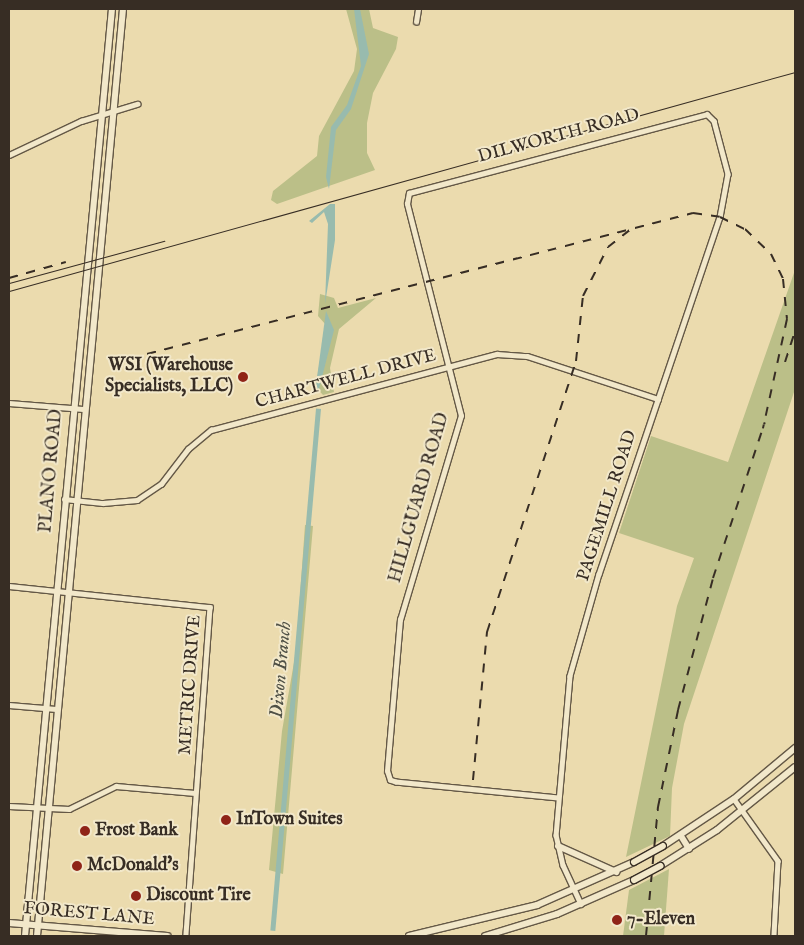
<!DOCTYPE html>
<style>
body{margin:0}
#map{position:relative;width:804px;height:945px;overflow:hidden;background:#ebdbae;font-family:"IM FELL English",serif}
div>[style]{position:absolute}
.green>*{inset:0;background:#bbbf88}
.water>*{inset:0;background:#98bbae;transform-origin:0 0}
.roads{filter:drop-shadow(1px 0 #645846) drop-shadow(-1px 0 #645846) drop-shadow(0 1px #645846) drop-shadow(0 -1px #645846)}
.street>*{height:4.5px;margin:-2.25px;padding:0 2.25px;transform-origin:2.25px;border-radius:2.25px;background:#f2e8ca}
.secondary>*{height:6px;margin:-3px;padding:0 3px;transform-origin:3px;border-radius:3px;background:#f2e8ca}
.tram>*{height:1px;margin:-0.5px;padding:0 0.5px;transform-origin:0.5px;border-radius:0.5px;background:#372d24}
.rail>*{height:2px;margin-top:-1px;transform-origin:0;background:repeating-linear-gradient(90deg,#372d24 0 9px,transparent 0 18px)}
.bridges{filter:drop-shadow(1px 0 #372d24) drop-shadow(-1px 0 #372d24) drop-shadow(0 1px #372d24) drop-shadow(0 -1px #372d24)}
.secondary-bridge>*{height:6px;margin:-3px;padding:0 3px;transform-origin:3px;border-radius:3px;background:#f2e8ca}
.dots>*{width:14px;height:14px;translate:-50% -50%;box-sizing:border-box;border:2px solid #f2e8ca;border-radius:50%}
span{translate:-50% -50%;white-space:nowrap;text-align:center;line-height:1.15;-webkit-text-stroke:4px #f2e8ca;paint-order:stroke}
.street-label{font-size:18px;color:#372d24}
.poi-label{font-size:18px;color:#372d24;font-weight:700}
.right{translate:-100% -50%;text-align:right}
.left{translate:0 -50%;text-align:left}
.water-label{font-size:19px;color:#4f5046;font-style:italic}
.frame{position:absolute;inset:0;border:10px solid #372d24;pointer-events:none}
</style>
<div id="map">
<div class="green">
<i style="clip-path:polygon(346px 9px,369px 9px,373px 28px,398px 37px,396px 49px,373px 93px,367px 123px,367px 153px,375px 170px,277px 204px,271px 200px,273px 191px,317px 156px,319px 136px,354px 71px,357px 49px)"></i>
<i style="clip-path:polygon(795px 270px,795px 389px,684px 724px,672px 788px,670px 836px,626px 857px,677px 606px,694px 558px,619px 533px,651px 436px,728px 462px)"></i>
<i style="clip-path:polygon(320px 294px,334px 298px,338px 308px,376px 298px,339px 329px,330px 368px,334px 392px,323px 395px,312px 383px,317px 379px,326px 325px,318px 316px)"></i>
<i style="clip-path:polygon(305px 525px,313px 526px,283px 874px,269px 870px,282px 731px,296px 651px)"></i>
<i style="clip-path:polygon(669px 869px,664px 936px,623px 936px,629px 890px)"></i>
</div>
<div class="water">
<i style="clip-path:polygon(354px 9px,360px 9px,369px 54px,351px 109px,336px 130px,329px 189px,326px 177px,331px 127px,347px 105px,361px 66px)"></i>
<i style="clip-path:polygon(330px 204px,335px 204px,335px 240px,325px 304px,328px 224px,324px 212px,312px 223px,309px 221px)"></i>
<i style="clip-path:polygon(326px 311px,334px 330px,318px 393px,315px 392px)"></i>
<i style="left:321px;top:409px;width:524px;height:5px;rotate:95deg"></i>
</div>
<div class="roads">
<div class="street">
<i style="left:416px;top:22px;width:13px;rotate:-81deg"></i>
<i style="left:9px;top:155px;width:80px;rotate:-25.3deg"></i>
<i style="left:81px;top:121px;width:59px;rotate:-16.9deg"></i>
<i style="left:9px;top:403px;width:74px;rotate:4.6deg"></i>
<i style="left:64px;top:499px;width:39px;rotate:6deg"></i>
<i style="left:103px;top:503px;width:34px;rotate:-5deg"></i>
<i style="left:137px;top:500px;width:29px;rotate:-34deg"></i>
<i style="left:161px;top:484px;width:44px;rotate:-52.4deg"></i>
<i style="left:188px;top:449px;width:30px;rotate:-40deg"></i>
<i style="left:211px;top:430px;width:296px;rotate:-14.9deg"></i>
<i style="left:497px;top:354px;width:30px;rotate:4deg"></i>
<i style="left:527px;top:356px;width:138px;rotate:18.2deg"></i>
<i style="left:9px;top:586px;width:202px;rotate:6deg"></i>
<i style="left:210px;top:607px;width:330px;rotate:94.2deg"></i>
<i style="left:9px;top:705px;width:47px;rotate:4.9deg"></i>
<i style="left:558px;top:798px;width:163px;rotate:-174.4deg"></i>
<i style="left:396px;top:782px;width:6px;rotate:-162deg"></i>
<i style="left:390px;top:780px;width:9px;rotate:-108deg"></i>
<i style="left:387px;top:771px;width:152px;rotate:-85.1deg"></i>
<i style="left:400px;top:620px;width:213px;rotate:-73.4deg"></i>
<i style="left:461px;top:416px;width:219px;rotate:-104.3deg"></i>
<i style="left:407px;top:204px;width:11px;rotate:-80deg"></i>
<i style="left:409px;top:193px;width:308px;rotate:-14.8deg"></i>
<i style="left:707px;top:114px;width:10px;rotate:45deg"></i>
<i style="left:714px;top:121px;width:55px;rotate:75.2deg"></i>
<i style="left:728px;top:174px;width:44px;rotate:100.5deg"></i>
<i style="left:720px;top:217px;width:377px;rotate:108.7deg"></i>
<i style="left:599px;top:574px;width:106px;rotate:105.9deg"></i>
<i style="left:570px;top:676px;width:160px;rotate:95deg"></i>
<i style="left:556px;top:835px;width:31px;rotate:77deg"></i>
<i style="left:563px;top:865px;width:43px;rotate:65.2deg"></i>
<i style="left:734px;top:799px;width:76px;rotate:54.6deg"></i>
<i style="left:778px;top:861px;width:75px;rotate:93.1deg"></i>
<i style="left:9px;top:806px;width:60px;rotate:2.9deg"></i>
<i style="left:69px;top:809px;width:52px;rotate:-26.1deg"></i>
<i style="left:116px;top:786px;width:79px;rotate:5.1deg"></i>
</div>
<div class="secondary">
<i style="left:681px;top:836px;width:15px;rotate:58deg"></i>
<i style="left:558px;top:846px;width:64px;rotate:24.1deg"></i>
<i style="left:663px;top:846px;width:85px;rotate:-33.5deg"></i>
<i style="left:734px;top:799px;width:80px;rotate:-39.9deg"></i>
<i style="left:660px;top:866px;width:67px;rotate:-32.3deg"></i>
<i style="left:717px;top:830px;width:100px;rotate:-38.9deg"></i>
<i style="left:9px;top:923px;width:159px;rotate:4.7deg"></i>
<i style="left:25px;top:936px;width:931px;rotate:-84.64deg"></i>
<i style="left:37px;top:936px;width:931px;rotate:-84.7deg"></i>
<i style="left:409px;top:936px;width:132px;rotate:-13.6deg"></i>
<i style="left:537px;top:905px;width:106px;rotate:-23.9deg"></i>
<i style="left:485px;top:936px;width:75px;rotate:-17deg"></i>
<i style="left:557px;top:914px;width:84px;rotate:-23.8deg"></i>
</div>
</div>
<div class="tram">
<i style="left:9px;top:283px;width:161px;rotate:-15.2deg"></i>
<i style="left:9px;top:291px;width:816px;rotate:-15.57deg"></i>
</div>
<div class="rail">
<i style="left:9px;top:278px;width:59px;rotate:-15.7deg"></i>
<i style="left:785px;top:362px;width:33px;rotate:-72deg"></i>
<i style="left:112px;top:363px;width:600px;rotate:-14.48deg"></i>
<i style="left:693px;top:213px;width:27px;rotate:8deg"></i>
<i style="left:720px;top:217px;width:28px;rotate:26deg"></i>
<i style="left:745px;top:229px;width:36px;rotate:44deg"></i>
<i style="left:771px;top:254px;width:28px;rotate:64deg"></i>
<i style="left:783px;top:279px;width:40px;rotate:84.3deg"></i>
<i style="left:787px;top:319px;width:112px;rotate:102.4deg"></i>
<i style="left:473px;top:780px;width:149px;rotate:-84.6deg"></i>
<i style="left:487px;top:632px;width:285px;rotate:-71.8deg"></i>
<i style="left:576px;top:361px;width:65px;rotate:-83.9deg"></i>
<i style="left:583px;top:296px;width:55px;rotate:-63deg"></i>
<i style="left:608px;top:247px;width:29px;rotate:-38deg"></i>
<i style="left:646px;top:936px;width:130px;rotate:-84.7deg"></i>
<i style="left:658px;top:807px;width:99px;rotate:-78.3deg"></i>
<i style="left:678px;top:710px;width:137px;rotate:-75.1deg"></i>
<i style="left:713px;top:578px;width:164px;rotate:-71.6deg"></i>
</div>
<div class="bridges">
<div class="secondary-bridge">
<i style="left:634px;top:862px;width:33px;rotate:-29deg"></i>
<i style="left:634px;top:880px;width:30px;rotate:-28deg"></i>
</div>
</div>
<div class="dots">
<i style="left:243px;top:377px;background:#8f2418"></i>
<i style="left:226px;top:820px;background:#8f2418"></i>
<i style="left:85px;top:831px;background:#8f2418"></i>
<i style="left:77px;top:866px;background:#8f2418"></i>
<i style="left:136px;top:896px;background:#8f2418"></i>
<i style="left:617px;top:920px;background:#8f2418"></i>
</div>
<div class="street-label">
<span style="left:559px;top:137px;rotate:-15deg">DILWORTH ROAD</span>
<span style="left:346px;top:380px;rotate:-15deg">CHARTWELL DRIVE</span>
<span style="left:52px;top:471px;rotate:-85deg">PLANO ROAD</span>
<span style="left:420px;top:498px;rotate:-74deg">HILLGUARD ROAD</span>
<span style="left:608px;top:506px;rotate:-72deg">PAGEMILL ROAD</span>
<span style="left:191px;top:685px;rotate:-86deg">METRIC DRIVE</span>
<span style="left:89px;top:915px;rotate:5deg">FOREST LANE</span>
</div>
<div class="poi-label">
<span class="right" style="left:233px;top:377px">WSI (Warehouse<br>Specialists, LLC)</span>
<span class="left" style="left:236px;top:820px">InTown Suites</span>
<span class="left" style="left:95px;top:831px">Frost Bank</span>
<span class="left" style="left:87px;top:866px">McDonald's</span>
<span class="left" style="left:146px;top:896px">Discount Tire</span>
<span class="left" style="left:627px;top:920px">7-Eleven</span>
</div>
<div class="water-label">
<span style="left:282px;top:670px;rotate:-85deg">Dixon Branch</span>
</div>
<div class="frame"></div>
</div>
